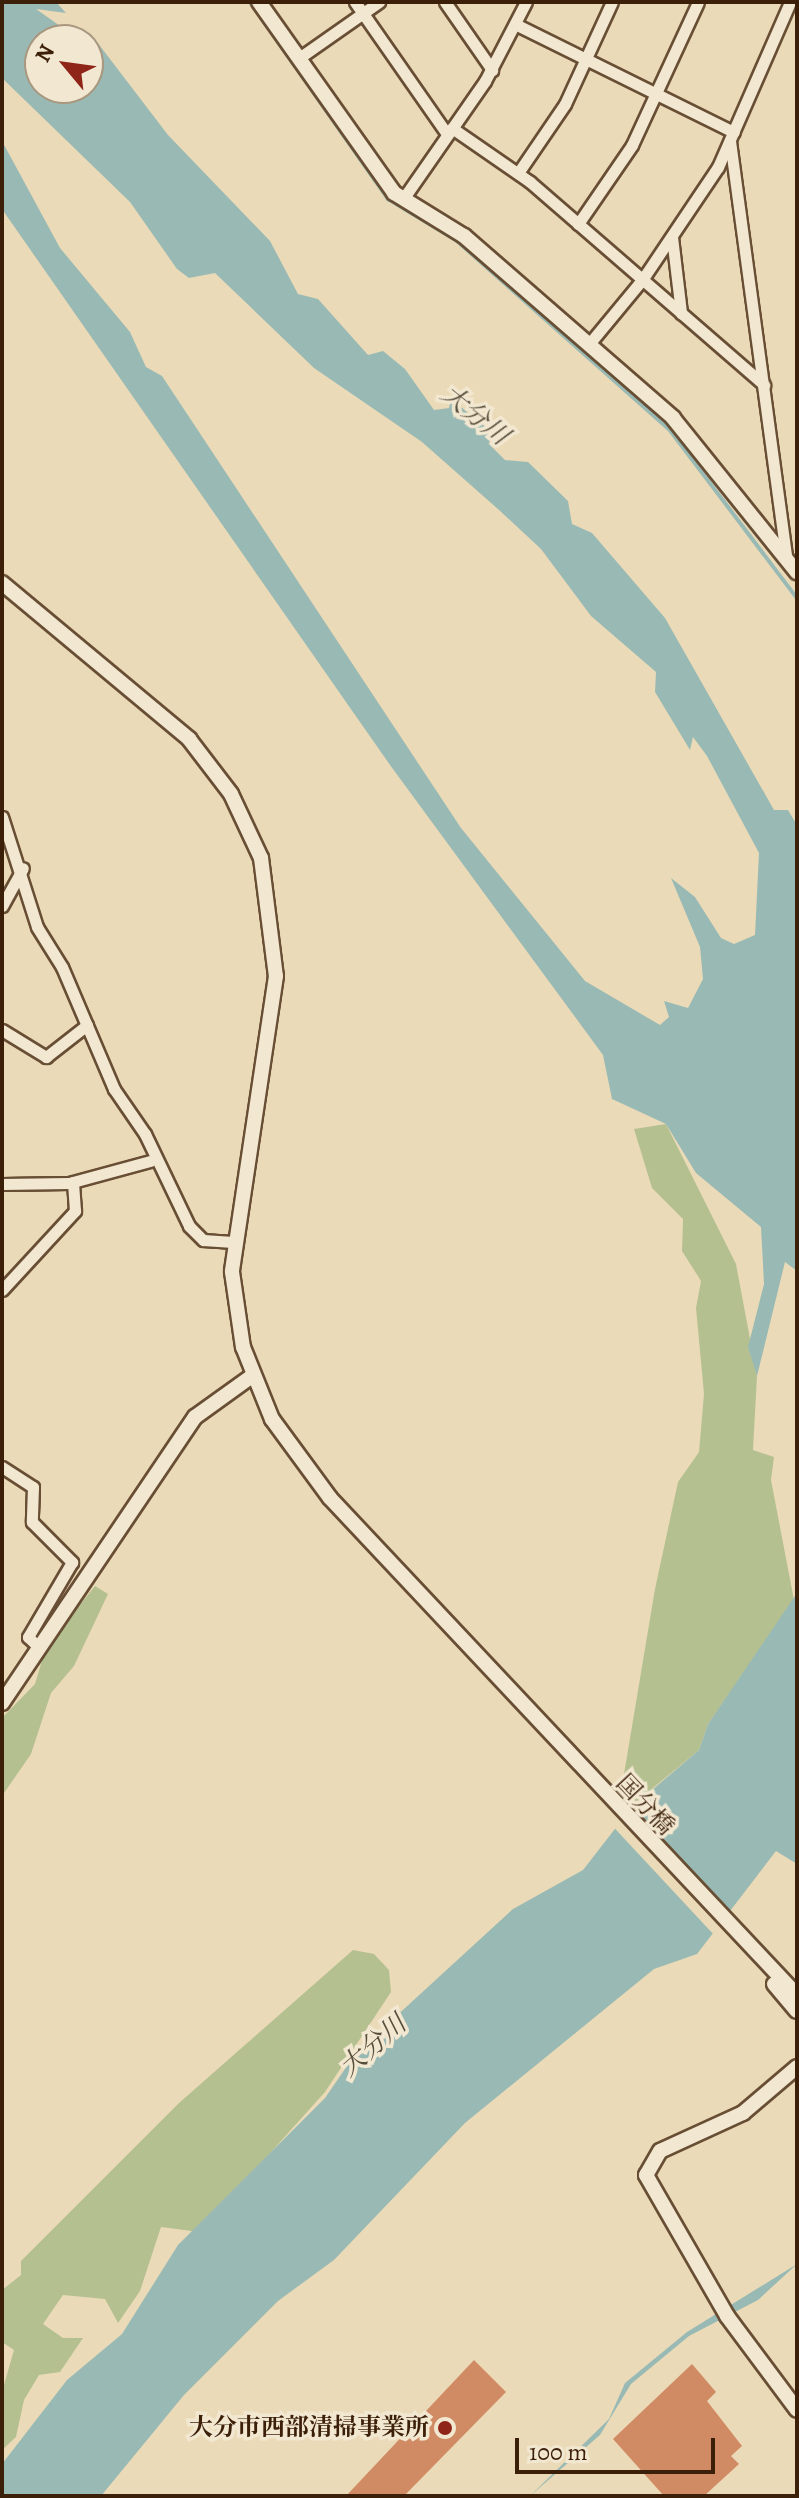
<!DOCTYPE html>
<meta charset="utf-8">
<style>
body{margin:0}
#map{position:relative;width:799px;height:2498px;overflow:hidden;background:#ebdab7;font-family:Alegreya,"Noto Serif JP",serif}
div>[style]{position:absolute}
.green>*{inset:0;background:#b5c090}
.water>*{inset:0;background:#99bab4}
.pier>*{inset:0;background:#ebdab7;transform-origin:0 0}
.stream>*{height:4px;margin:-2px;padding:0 2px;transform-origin:2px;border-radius:2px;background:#99bab4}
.building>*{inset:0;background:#d08a64}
.roads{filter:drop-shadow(2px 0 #684e34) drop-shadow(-2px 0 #684e34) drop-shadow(0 2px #684e34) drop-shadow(0 -2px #684e34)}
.minor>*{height:11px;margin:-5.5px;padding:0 5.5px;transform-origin:5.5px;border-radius:5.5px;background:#f2e7d0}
.tertiary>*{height:14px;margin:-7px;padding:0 7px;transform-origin:7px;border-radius:7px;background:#f2e7d0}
.dots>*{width:22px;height:22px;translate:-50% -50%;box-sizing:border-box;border:4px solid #f2e7d0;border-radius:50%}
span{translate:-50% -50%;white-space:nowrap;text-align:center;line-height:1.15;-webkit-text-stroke:7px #f2e7d0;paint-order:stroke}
.street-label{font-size:24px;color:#3c1f09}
.poi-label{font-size:24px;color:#3c1f09;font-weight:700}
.right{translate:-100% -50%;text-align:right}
.water-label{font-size:26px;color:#584e3c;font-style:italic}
.frame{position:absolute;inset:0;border:4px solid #3c1f09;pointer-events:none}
.north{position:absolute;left:24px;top:24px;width:80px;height:80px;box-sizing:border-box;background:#f2e7d0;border:2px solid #a99780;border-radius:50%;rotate:299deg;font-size:22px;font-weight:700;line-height:32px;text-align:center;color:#3c1f09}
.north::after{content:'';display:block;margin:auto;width:28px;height:36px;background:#8f2418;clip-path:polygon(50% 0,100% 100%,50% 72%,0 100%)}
.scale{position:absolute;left:515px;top:2438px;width:200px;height:36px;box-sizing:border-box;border:4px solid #3c1f09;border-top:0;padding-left:10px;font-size:24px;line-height:28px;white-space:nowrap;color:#3c1f09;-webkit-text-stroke:6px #f2e7d0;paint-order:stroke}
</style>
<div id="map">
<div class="green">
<i style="clip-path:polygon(666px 1124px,736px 1264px,757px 1376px,753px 1450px,774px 1457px,771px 1480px,794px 1600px,708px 1724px,699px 1750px,636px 1802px,622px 1786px,655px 1589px,678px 1482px,699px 1452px,704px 1394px,696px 1308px,701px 1281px,682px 1251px,683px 1219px,652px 1188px,634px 1129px)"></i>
<i style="clip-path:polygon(95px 1586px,108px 1594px,74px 1666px,51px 1693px,31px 1754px,2px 1796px,2px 1718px,35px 1684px,46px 1647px)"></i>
<i style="clip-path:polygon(353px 1950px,374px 1954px,389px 1970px,391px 1992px,325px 2092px,199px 2232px,161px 2227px,140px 2291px,118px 2323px,105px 2299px,63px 2295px,43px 2324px,63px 2338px,83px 2338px,60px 2372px,39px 2375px,24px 2400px,16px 2437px,2px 2450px,2px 2392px,14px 2350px,2px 2342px,2px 2290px,21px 2275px,21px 2261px,179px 2103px)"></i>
</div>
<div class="water">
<i style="clip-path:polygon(2px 2px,56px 2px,66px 13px,36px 9px,80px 40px,40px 40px,40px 88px,88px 88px,88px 42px,97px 42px,168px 135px,270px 241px,298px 294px,318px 299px,368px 355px,383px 351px,405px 369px,434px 410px,449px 408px,451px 399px,487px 428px,490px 445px,505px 460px,528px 462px,568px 501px,572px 524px,592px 533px,665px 618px,774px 810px,788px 810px,797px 825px,797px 1271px,785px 1262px,757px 1376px,748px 1347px,764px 1284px,761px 1227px,696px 1173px,666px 1124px,612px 1099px,603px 1055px,390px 765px,4px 212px,2px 141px,60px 248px,130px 332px,146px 367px,162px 376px,461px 828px,585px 981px,660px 1025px,669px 1017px,664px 1001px,688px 1008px,703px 979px,700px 947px,671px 878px,695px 897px,721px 938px,734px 944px,755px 935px,759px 853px,707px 756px,693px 737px,690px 750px,655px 692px,656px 672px,591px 616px,541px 549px,499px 510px,422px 442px,314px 368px,215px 273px,189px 278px,177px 269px,130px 202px,2px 78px)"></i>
<i style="clip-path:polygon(797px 1593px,797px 1864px,776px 1851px,697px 1954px,654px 1969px,465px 2123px,334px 2260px,278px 2301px,184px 2395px,101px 2496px,2px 2496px,2px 2464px,67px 2380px,122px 2334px,178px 2245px,325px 2098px,356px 2053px,513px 1909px,583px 1870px,632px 1807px,699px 1750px,708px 1724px)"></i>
<i style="clip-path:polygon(797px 2264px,758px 2300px,689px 2336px,631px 2384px,600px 2435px,530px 2496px,609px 2419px,625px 2383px,687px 2332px)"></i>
</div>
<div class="pier">
<i style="left:628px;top:1806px;width:151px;height:25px;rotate:47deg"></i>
</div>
<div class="stream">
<i style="left:250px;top:2px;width:241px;rotate:55deg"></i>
<i style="left:388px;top:199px;width:81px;rotate:31.3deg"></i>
<i style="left:457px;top:241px;width:283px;rotate:41.6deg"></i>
<i style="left:669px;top:429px;width:212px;rotate:52.9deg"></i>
</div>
<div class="building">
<i style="clip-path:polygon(474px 2360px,506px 2392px,404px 2496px,346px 2496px)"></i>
<i style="clip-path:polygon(692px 2364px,716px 2392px,707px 2401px,742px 2446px,731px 2456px,739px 2464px,704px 2496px,664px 2496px,613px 2439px)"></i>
</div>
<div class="roads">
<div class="minor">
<i style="left:355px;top:2px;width:161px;rotate:55.1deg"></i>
<i style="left:445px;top:2px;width:83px;rotate:55.3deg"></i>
<i style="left:515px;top:24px;width:244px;rotate:26.3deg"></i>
<i style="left:299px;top:58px;width:98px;rotate:-35deg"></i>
<i style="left:452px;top:128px;width:95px;rotate:34.7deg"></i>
<i style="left:530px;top:182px;width:310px;rotate:40.9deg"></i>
<i style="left:730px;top:141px;width:420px;rotate:82.3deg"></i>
<i style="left:518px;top:173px;width:83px;rotate:-55.7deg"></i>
<i style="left:565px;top:104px;width:112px;rotate:-65.3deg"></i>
<i style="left:403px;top:199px;width:144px;rotate:-55.2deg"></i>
<i style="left:485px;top:81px;width:89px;rotate:-62.6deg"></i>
<i style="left:578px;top:224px;width:96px;rotate:-55.6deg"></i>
<i style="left:632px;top:145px;width:157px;rotate:-65.2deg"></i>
<i style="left:672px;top:237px;width:77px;rotate:83.2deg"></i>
<i style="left:589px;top:344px;width:83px;rotate:-50.4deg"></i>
<i style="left:642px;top:280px;width:136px;rotate:-56.1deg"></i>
<i style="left:718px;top:167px;width:180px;rotate:-66.4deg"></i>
<i style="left:2px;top:817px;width:115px;rotate:72.3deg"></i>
<i style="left:37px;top:927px;width:47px;rotate:58deg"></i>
<i style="left:62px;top:967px;width:133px;rotate:66.9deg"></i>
<i style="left:114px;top:1089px;width:55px;rotate:55.4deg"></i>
<i style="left:145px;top:1134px;width:102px;rotate:64.4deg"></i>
<i style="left:189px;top:1226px;width:20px;rotate:45deg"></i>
<i style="left:203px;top:1240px;width:30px;rotate:4deg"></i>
<i style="left:2px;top:906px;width:43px;rotate:-61.1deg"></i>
<i style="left:2px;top:1030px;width:52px;rotate:31.5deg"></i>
<i style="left:46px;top:1057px;width:52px;rotate:-38deg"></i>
<i style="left:2px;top:1184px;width:67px;rotate:-0.9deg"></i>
<i style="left:69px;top:1183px;width:84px;rotate:-15.2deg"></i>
<i style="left:2px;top:1290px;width:108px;rotate:-47.3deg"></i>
<i style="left:75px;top:1211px;width:29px;rotate:-94deg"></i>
<i style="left:2px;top:1467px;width:37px;rotate:33deg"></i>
<i style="left:33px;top:1487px;width:35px;rotate:92deg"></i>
<i style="left:32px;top:1522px;width:57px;rotate:45deg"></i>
<i style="left:72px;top:1562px;width:87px;rotate:120.4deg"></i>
<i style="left:28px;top:1637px;width:16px;rotate:43deg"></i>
</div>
<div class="tertiary">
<i style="left:259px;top:2px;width:234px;rotate:54.7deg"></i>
<i style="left:394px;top:193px;width:82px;rotate:31.6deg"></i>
<i style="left:464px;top:236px;width:277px;rotate:41deg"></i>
<i style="left:673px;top:418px;width:198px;rotate:51.2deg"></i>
<i style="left:2px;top:583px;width:244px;rotate:39.8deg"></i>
<i style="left:189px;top:739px;width:69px;rotate:52.6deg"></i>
<i style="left:231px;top:794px;width:71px;rotate:64.9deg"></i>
<i style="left:261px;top:858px;width:119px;rotate:82.8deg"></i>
<i style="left:276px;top:976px;width:299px;rotate:98.5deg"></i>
<i style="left:232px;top:1272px;width:76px;rotate:81.7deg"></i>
<i style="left:243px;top:1347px;width:78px;rotate:68.1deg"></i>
<i style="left:272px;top:1419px;width:98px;rotate:53.7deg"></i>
<i style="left:330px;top:1498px;width:682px;rotate:46.78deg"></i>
<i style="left:2px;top:1703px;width:345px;rotate:-56deg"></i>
<i style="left:195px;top:1417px;width:70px;rotate:-35.7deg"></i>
<i style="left:774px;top:1984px;width:35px;rotate:50deg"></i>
<i style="left:797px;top:2067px;width:71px;rotate:139.6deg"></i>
<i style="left:743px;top:2113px;width:91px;rotate:155.4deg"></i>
<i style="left:660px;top:2151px;width:28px;rotate:120deg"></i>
<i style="left:646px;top:2175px;width:163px;rotate:60.1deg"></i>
<i style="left:727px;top:2316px;width:117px;rotate:53.3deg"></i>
</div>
</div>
<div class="dots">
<i style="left:445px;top:2428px;background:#8f2418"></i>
</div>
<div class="street-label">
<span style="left:645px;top:1805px;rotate:47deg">国分橋</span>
</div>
<div class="poi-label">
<span class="right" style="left:429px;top:2428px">大分市西部清掃事業所</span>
</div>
<div class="water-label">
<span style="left:475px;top:415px;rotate:39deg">大分川</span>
<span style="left:373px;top:2046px;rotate:-41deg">大分川</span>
</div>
<div class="frame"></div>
<div class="north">N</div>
<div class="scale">100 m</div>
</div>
